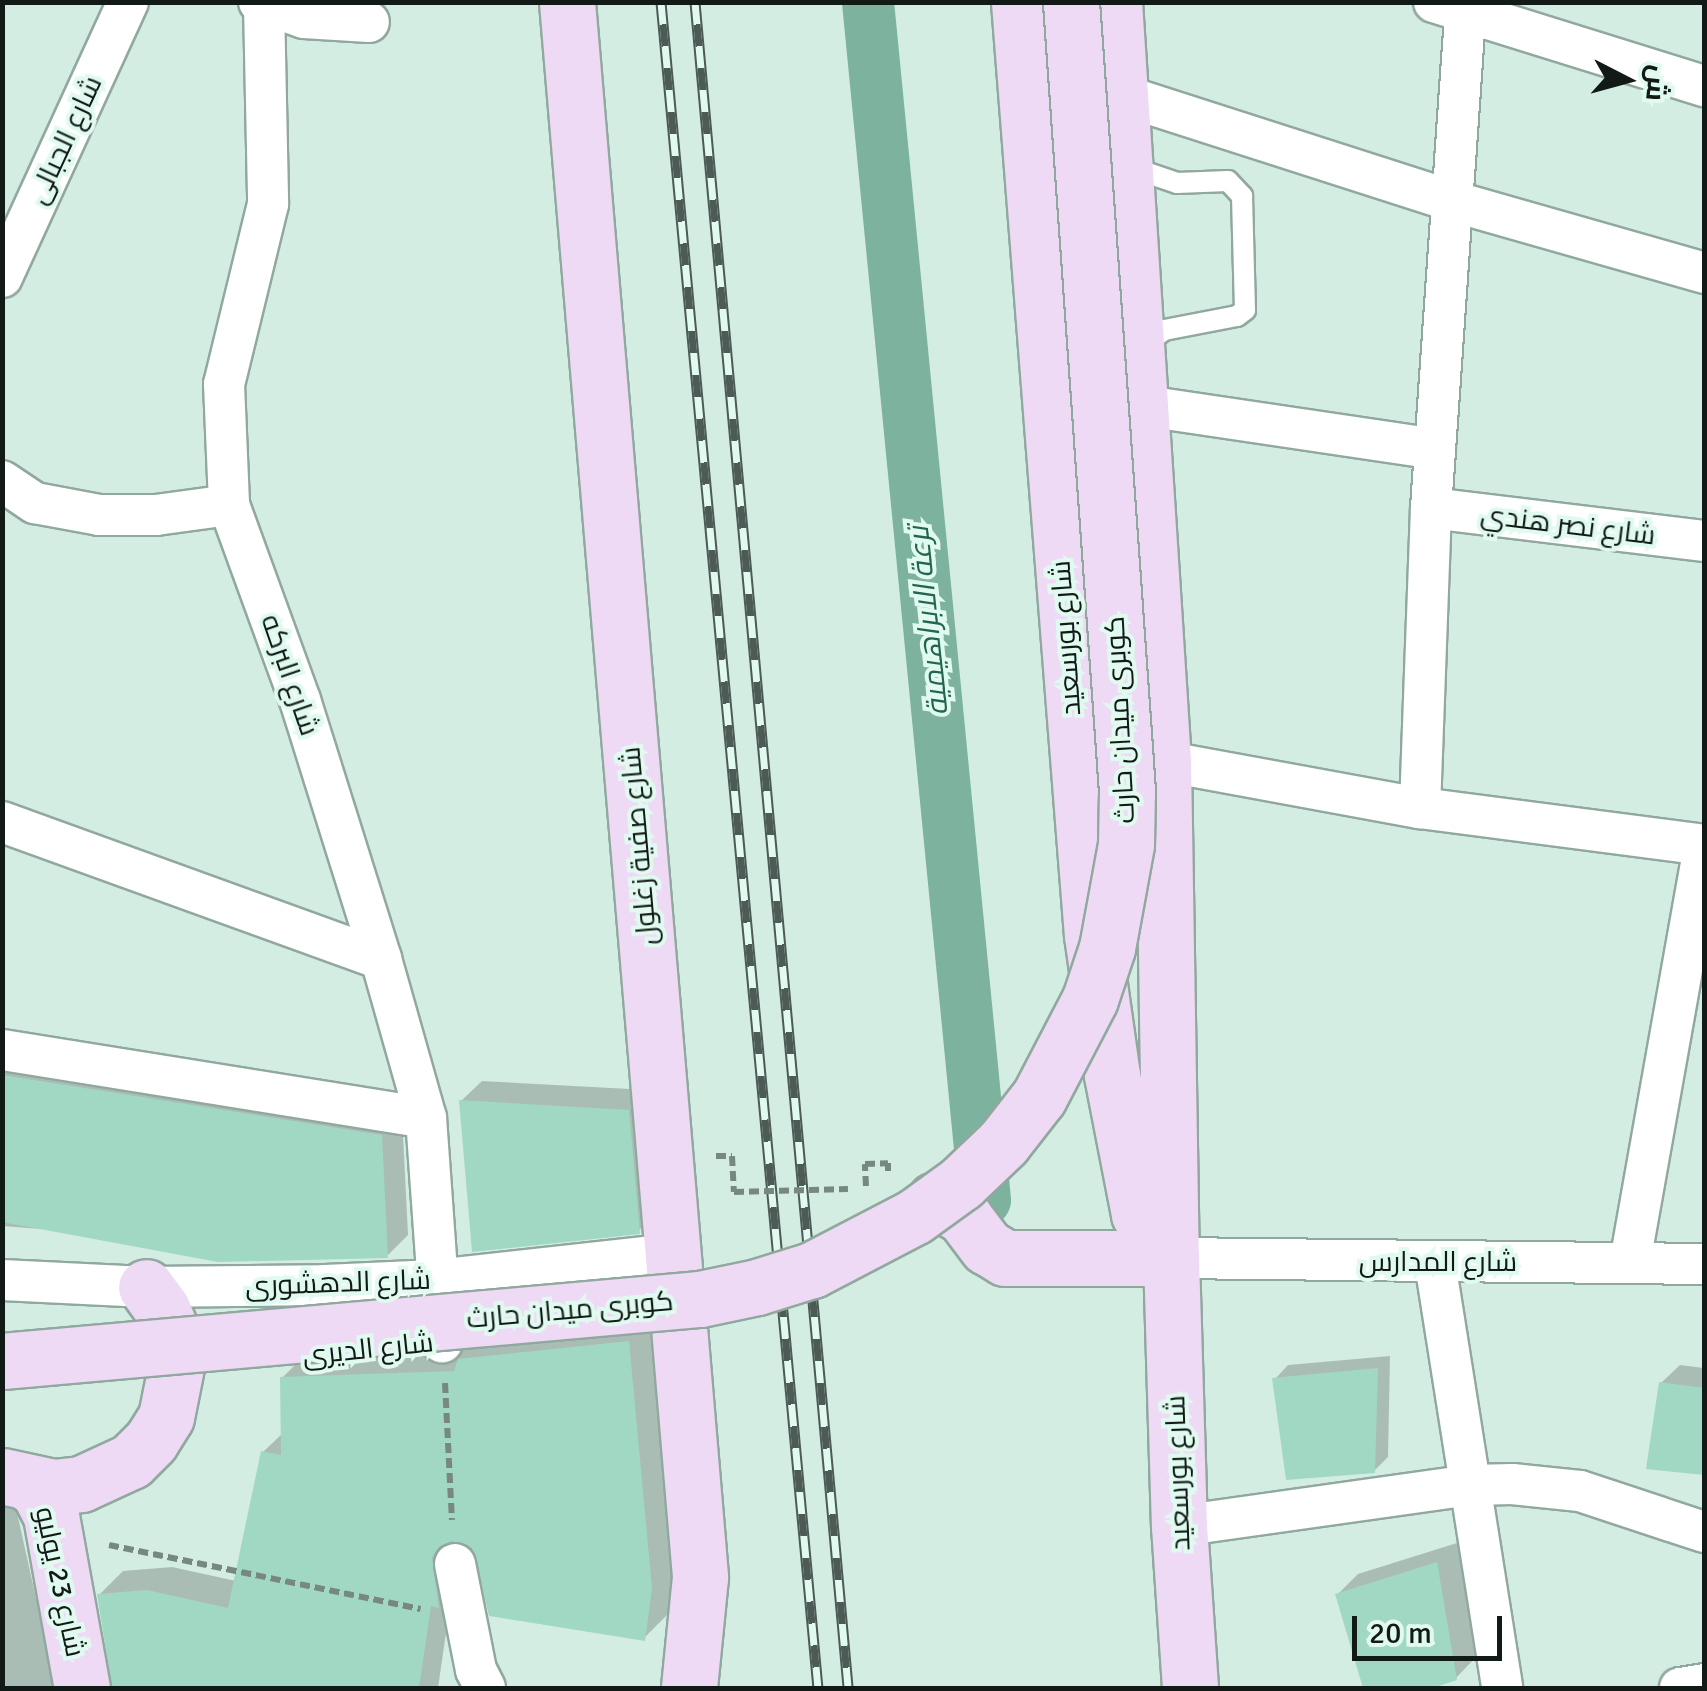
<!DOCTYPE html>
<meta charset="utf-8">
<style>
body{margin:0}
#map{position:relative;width:1707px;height:1691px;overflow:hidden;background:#d4ede2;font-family:Signika,Cairo,sans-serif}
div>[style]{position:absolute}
.shadow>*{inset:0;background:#0003}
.canal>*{height:52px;margin:-26px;padding:0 26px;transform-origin:26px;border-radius:26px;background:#7db39e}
.building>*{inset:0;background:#a1d8c3}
.path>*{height:6px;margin-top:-3px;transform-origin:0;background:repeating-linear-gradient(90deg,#778881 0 10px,transparent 0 15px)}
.roads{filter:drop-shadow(2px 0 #91a89f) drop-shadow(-2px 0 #91a89f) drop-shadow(0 2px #91a89f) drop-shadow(0 -2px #91a89f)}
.lane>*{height:20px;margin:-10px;padding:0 10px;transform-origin:10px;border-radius:10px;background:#fff}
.street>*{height:40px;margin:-20px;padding:0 20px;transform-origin:20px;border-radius:20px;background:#fff}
.secondary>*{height:55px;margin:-27.5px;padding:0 27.5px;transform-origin:27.5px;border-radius:27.5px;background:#eedaf5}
.rail>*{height:11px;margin-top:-5.5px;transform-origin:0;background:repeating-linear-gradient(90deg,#e1faf0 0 22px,#4d5b56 0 44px);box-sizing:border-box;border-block:2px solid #4d5b56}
.path-bridge>*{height:6px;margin-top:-3px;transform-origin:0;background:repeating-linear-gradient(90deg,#778881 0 10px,transparent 0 15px)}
.bridges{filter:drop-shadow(2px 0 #91a89f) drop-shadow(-2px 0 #91a89f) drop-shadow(0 2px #91a89f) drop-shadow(0 -2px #91a89f)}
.secondary-bridge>*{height:55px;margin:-27.5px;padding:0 27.5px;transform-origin:27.5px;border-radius:27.5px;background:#eedaf5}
span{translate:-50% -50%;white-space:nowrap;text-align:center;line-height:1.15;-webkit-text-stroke:8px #e1faf0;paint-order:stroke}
.street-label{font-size:28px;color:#111a17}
.water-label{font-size:30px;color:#236550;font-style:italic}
.frame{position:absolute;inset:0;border:5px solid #111a17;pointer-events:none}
.north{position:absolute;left:1577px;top:30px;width:100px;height:100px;-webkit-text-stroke:8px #e1faf0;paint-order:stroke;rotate:96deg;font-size:28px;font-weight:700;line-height:40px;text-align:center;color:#111a17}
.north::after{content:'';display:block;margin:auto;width:35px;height:45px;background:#111a17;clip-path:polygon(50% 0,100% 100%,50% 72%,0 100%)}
.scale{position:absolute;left:1352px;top:1616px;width:150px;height:45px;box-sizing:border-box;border:5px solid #111a17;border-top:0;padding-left:12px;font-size:30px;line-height:35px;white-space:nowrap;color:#111a17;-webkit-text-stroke:8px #e1faf0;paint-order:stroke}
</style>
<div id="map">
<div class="shadow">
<i style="clip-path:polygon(2px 1053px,402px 1115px,408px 1235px,387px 1256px,2px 1226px)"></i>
<i style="clip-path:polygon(482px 1081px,649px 1090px,659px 1211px,638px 1231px,461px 1101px)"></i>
<i style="clip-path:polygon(652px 1319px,675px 1562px,668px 1614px,644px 1638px,454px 1540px,462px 1581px,452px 1591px,438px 1688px,113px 1688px,99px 1595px,123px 1571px,172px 1567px,236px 1581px,263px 1452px,283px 1433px,282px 1378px,306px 1354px,473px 1348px,484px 1336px)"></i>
<i style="clip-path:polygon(1390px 1356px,1388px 1457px,1374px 1471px,1275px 1379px,1288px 1365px)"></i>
<i style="clip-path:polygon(1680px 1365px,1704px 1368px,1704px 1473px,1649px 1467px,1661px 1383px)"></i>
<i style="clip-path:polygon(2px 1498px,14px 1499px,56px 1688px,2px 1688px)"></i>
<i style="clip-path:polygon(1457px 1543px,1476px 1657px,1456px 1678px,1426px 1688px,1366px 1688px,1337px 1595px,1358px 1574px)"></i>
</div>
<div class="canal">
<i style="left:868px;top:2px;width:1204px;rotate:84.42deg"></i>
</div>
<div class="building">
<i style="clip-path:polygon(2px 1075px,382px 1135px,388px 1258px,218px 1262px,2px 1222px)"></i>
<i style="clip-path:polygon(459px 1100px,629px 1110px,640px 1234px,472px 1252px)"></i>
<i style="clip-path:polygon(629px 1341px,652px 1588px,645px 1641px,489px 1616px,473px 1549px,451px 1541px,439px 1547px,432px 1557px,439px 1608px,431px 1606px,419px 1688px,112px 1688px,97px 1594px,147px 1590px,228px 1608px,261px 1451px,281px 1455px,280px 1377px,454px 1371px,458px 1359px)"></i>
<i style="clip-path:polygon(1378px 1368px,1375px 1473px,1286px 1480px,1272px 1378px)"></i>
<i style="clip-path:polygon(1659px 1382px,1704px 1388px,1704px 1475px,1646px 1469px)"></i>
<i style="clip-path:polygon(1437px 1562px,1457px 1680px,1433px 1688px,1363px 1688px,1335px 1594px)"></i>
</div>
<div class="path">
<i style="left:716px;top:1156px;width:16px"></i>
<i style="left:732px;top:1156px;width:36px;rotate:87deg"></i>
<i style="left:866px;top:1186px;width:22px;rotate:-93deg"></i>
<i style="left:865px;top:1164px;width:23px;rotate:-2deg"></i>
<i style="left:888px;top:1163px;width:8px;rotate:90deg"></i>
<i style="left:445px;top:1383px;width:137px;rotate:87.1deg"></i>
<i style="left:109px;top:1545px;width:318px;rotate:11.6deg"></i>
</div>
<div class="roads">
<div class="lane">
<i style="left:1127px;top:166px;width:53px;rotate:18.8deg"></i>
<i style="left:1177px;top:183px;width:51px;rotate:-2.2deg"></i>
<i style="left:1228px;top:181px;width:21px;rotate:47deg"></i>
<i style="left:1242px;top:196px;width:114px;rotate:88.5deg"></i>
<i style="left:1245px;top:310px;width:10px;rotate:143deg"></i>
<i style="left:1237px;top:316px;width:74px;rotate:169.1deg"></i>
<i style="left:1164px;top:330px;width:26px;rotate:143deg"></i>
</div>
<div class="street">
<i style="left:259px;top:2px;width:48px;rotate:19.6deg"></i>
<i style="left:304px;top:18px;width:65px;rotate:3.5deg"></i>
<i style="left:1434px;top:2px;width:283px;rotate:17.3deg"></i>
<i style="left:264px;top:5px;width:199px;rotate:88.8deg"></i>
<i style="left:268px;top:204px;width:185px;rotate:103.7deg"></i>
<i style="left:224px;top:384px;width:121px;rotate:87.6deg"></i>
<i style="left:229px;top:505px;width:208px;rotate:70deg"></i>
<i style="left:300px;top:700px;width:271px;rotate:72.6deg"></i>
<i style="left:381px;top:959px;width:165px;rotate:74.2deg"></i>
<i style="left:426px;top:1118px;width:225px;rotate:85.9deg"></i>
<i style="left:1119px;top:94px;width:350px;rotate:17.8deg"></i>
<i style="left:1452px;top:201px;width:262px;rotate:15.9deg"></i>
<i style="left:2px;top:277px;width:302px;rotate:-65.4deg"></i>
<i style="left:1138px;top:405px;width:300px;rotate:8.4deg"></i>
<i style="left:2px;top:481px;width:40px;rotate:34deg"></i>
<i style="left:35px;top:503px;width:65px;rotate:10.6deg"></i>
<i style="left:99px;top:515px;width:57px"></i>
<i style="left:156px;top:515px;width:74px;rotate:-7.8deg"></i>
<i style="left:1431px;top:508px;width:275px;rotate:6.9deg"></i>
<i style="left:1163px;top:761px;width:261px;rotate:10.4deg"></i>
<i style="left:1420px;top:808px;width:286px;rotate:7.4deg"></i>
<i style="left:1420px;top:808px;width:300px;rotate:-87.9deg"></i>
<i style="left:1431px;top:508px;width:507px;rotate:-86.04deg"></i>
<i style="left:2px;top:822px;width:403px;rotate:19.9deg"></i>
<i style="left:2px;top:1050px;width:429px;rotate:9.1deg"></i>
<i style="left:1171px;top:1258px;width:533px;rotate:0.64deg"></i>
<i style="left:1630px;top:1262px;width:421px;rotate:-79.9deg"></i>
<i style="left:1435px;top:1263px;width:430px;rotate:81deg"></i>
<i style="left:2px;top:1280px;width:144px;rotate:2.8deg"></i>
<i style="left:146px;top:1287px;width:179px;rotate:-0.6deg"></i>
<i style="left:325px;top:1285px;width:111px;rotate:-2.6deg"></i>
<i style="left:436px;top:1280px;width:238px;rotate:-6.3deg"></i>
<i style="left:1179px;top:1526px;width:296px;rotate:-8deg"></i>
<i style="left:1472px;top:1485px;width:40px;rotate:-1.4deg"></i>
<i style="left:1512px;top:1484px;width:68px;rotate:5.9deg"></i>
<i style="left:1580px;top:1491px;width:131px;rotate:18.3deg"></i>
<i style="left:455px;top:1564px;width:108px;rotate:78.8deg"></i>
<i style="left:476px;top:1670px;width:20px;rotate:63deg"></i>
<i style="left:1680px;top:1688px;width:24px;rotate:-9deg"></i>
</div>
<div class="secondary">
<i style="left:567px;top:2px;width:1581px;rotate:85.17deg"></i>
<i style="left:700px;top:1577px;width:112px;rotate:95.7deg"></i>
<i style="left:1019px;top:2px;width:936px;rotate:85.53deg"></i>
<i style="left:1092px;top:935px;width:141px;rotate:81.9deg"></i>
<i style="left:1112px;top:1075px;width:142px;rotate:79deg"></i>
<i style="left:1139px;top:1214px;width:38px;rotate:60deg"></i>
<i style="left:1114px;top:2px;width:761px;rotate:86.31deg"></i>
<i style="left:1163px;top:761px;width:497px;rotate:89.1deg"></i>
<i style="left:1171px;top:1258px;width:268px;rotate:88.3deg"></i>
<i style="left:1179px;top:1526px;width:162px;rotate:86.1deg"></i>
<i style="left:935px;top:1200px;width:34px;rotate:30deg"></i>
<i style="left:964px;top:1217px;width:38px;rotate:53deg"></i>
<i style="left:987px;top:1247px;width:21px;rotate:31deg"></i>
<i style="left:1005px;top:1258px;width:166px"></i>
<i style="left:2px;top:1476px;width:52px;rotate:12.2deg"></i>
<i style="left:53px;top:1487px;width:28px;rotate:-6deg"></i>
<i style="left:81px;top:1484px;width:55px;rotate:-24.7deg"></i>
<i style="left:131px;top:1461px;width:28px;rotate:-45deg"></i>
<i style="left:151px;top:1441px;width:28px;rotate:-58deg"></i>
<i style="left:166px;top:1417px;width:56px;rotate:-78.7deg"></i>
<i style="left:177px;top:1362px;width:27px;rotate:-98deg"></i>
<i style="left:173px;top:1335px;width:28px;rotate:-113deg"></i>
<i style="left:162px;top:1309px;width:27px;rotate:-126deg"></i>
<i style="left:26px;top:1482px;width:14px;rotate:34deg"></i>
<i style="left:38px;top:1490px;width:29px;rotate:63deg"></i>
<i style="left:51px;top:1516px;width:175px;rotate:79.8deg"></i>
</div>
</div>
<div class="rail">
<i style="left:661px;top:2px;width:1693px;rotate:84.68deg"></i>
<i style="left:695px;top:2px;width:1693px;rotate:84.81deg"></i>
</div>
<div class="path-bridge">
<i style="left:734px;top:1192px;width:114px;rotate:-1.5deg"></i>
</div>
<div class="bridges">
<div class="secondary-bridge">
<i style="left:2px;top:1361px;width:701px;rotate:-5.08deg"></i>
<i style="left:700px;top:1299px;width:58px;rotate:-11.9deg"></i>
<i style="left:757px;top:1287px;width:58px;rotate:-17.2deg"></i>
<i style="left:812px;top:1270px;width:115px;rotate:-27.5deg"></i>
<i style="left:914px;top:1217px;width:58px;rotate:-35.9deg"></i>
<i style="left:961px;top:1183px;width:58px;rotate:-43.6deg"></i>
<i style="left:1003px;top:1143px;width:58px;rotate:-52deg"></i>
<i style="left:1039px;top:1097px;width:110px;rotate:-62.5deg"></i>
<i style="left:1090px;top:999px;width:54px;rotate:-71.6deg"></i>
<i style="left:1107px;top:948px;width:106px;rotate:-79.6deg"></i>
<i style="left:1126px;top:844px;width:53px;rotate:-88.9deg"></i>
<i style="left:1127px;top:791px;width:791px;rotate:-94.06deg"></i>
</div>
</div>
<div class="street-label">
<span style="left:65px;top:140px;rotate:-65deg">شارع الجبالى</span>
<span style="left:1568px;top:525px;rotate:7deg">شارع نصر هندي</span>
<span style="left:1066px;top:638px;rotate:-94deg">شارع بورسعيد</span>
<span style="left:290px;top:675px;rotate:71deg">شارع البركه</span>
<span style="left:1120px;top:720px;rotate:-93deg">كوبرى ميدان حارث</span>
<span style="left:639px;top:846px;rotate:-95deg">شارع صفية زغلول</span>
<span style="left:1438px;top:1262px">شارع المدارس</span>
<span style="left:338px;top:1283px;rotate:-2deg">شارع الدهشورى</span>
<span style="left:570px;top:1310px;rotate:-5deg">كوبرى ميدان حارث</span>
<span style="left:368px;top:1349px;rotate:-6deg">شارع الديرى</span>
<span style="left:1178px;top:1473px;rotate:-92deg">شارع بورسعيد</span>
<span style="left:60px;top:1582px;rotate:78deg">شارع 23 يوليو</span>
</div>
<div class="water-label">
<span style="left:929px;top:621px;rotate:-96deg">ترعة الابراهيمية</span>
</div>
<div class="frame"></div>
<div class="north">ش</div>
<div class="scale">20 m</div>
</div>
